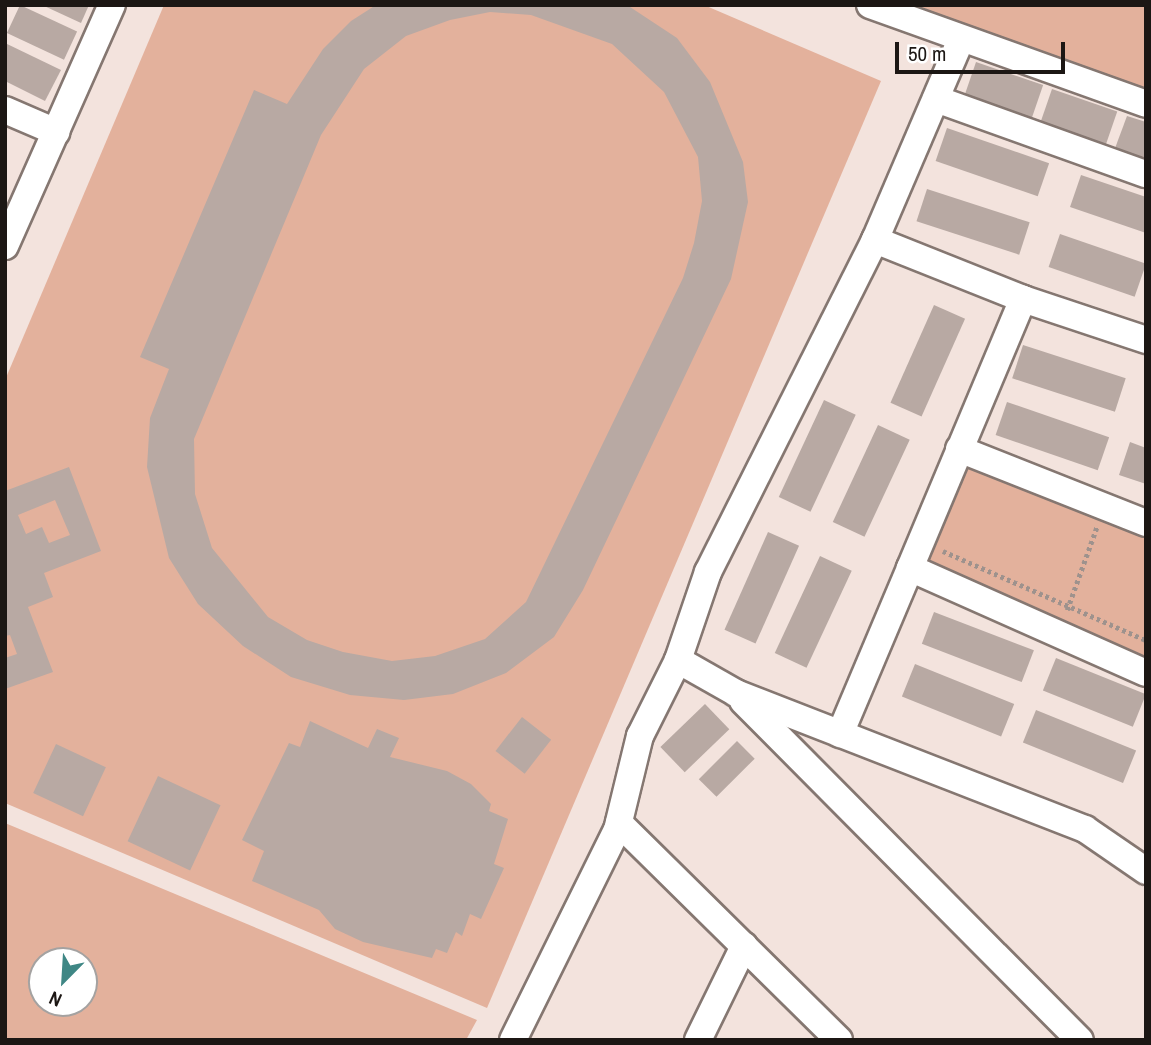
<!DOCTYPE html>
<style>
body{margin:0}
#map{position:relative;width:1151px;height:1045px;overflow:hidden;background:#f3e3dd;font-family:"Archivo Narrow",sans-serif}
div>[style]{position:absolute}
.green>*{inset:0;background:#e3b19c}
.building>*{inset:0;background:#b8a9a3;transform-origin:0 0}
.path>*{height:4.5px;margin-top:-2.25px;transform-origin:0;background:repeating-linear-gradient(90deg,#9e928d 0 3.5px,transparent 0 7px)}
.roads{filter:drop-shadow(2px 0 #857771) drop-shadow(-2px 0 #857771) drop-shadow(0 2px #857771) drop-shadow(0 -2px #857771)}
.minor>*{height:26px;margin:-13px;padding:0 13px;transform-origin:13px;border-radius:13px;background:#fff}
span{translate:-50% -50%;white-space:nowrap;text-align:center;line-height:1.15;-webkit-text-stroke:7px #fff;paint-order:stroke}
.frame{position:absolute;inset:0;border:7px solid #1c1714;pointer-events:none}
.north{position:absolute;left:28px;top:947px;width:70px;height:70px;box-sizing:border-box;background:#fff;border:2px solid #a4a2a1;border-radius:50%;rotate:204deg;font-size:19px;font-weight:700;line-height:28px;text-align:center;color:#1c1714}
.north::after{content:'';display:block;margin:auto;width:24px;height:32px;background:#3f8785;clip-path:polygon(50% 0,100% 100%,50% 72%,0 100%)}
.scale{position:absolute;left:895px;top:42px;width:170px;height:32px;box-sizing:border-box;border:4px solid #1c1714;border-top:0;padding-left:9px;font-size:21px;line-height:24px;white-space:nowrap;color:#1c1714;-webkit-text-stroke:5px #fff;paint-order:stroke}
</style>
<div id="map">
<div class="green">
<i style="clip-path:polygon(164px 5px,704px 5px,881px 81px,487px 1008px,5px 803px,5px 380px)"></i>
<i style="clip-path:polygon(905px 5px,1146px 5px,1146px 93px)"></i>
<i style="clip-path:polygon(963px 463px,1146px 533px,1146px 660px,924px 558px)"></i>
<i style="clip-path:polygon(evenodd,5px 823px,477px 1020px,466px 1040px,5px 1040px,5px 823px,84px 961px,84px 1003px,42px 1003px,42px 961px,84px 961px)"></i>
</div>
<div class="building">
<i style="left:20px;top:5px;width:63px;height:31px;rotate:25deg"></i>
<i style="clip-path:polygon(42px 5px,89px 5px,81px 23px)"></i>
<i style="clip-path:polygon(evenodd,376px 5px,627px 5px,677px 38px,710px 82px,743px 162px,748px 202px,731px 279px,583px 590px,554px 637px,506px 673px,453px 694px,404px 700px,350px 695px,291px 677px,243px 646px,198px 604px,169px 558px,147px 467px,150px 418px,169px 369px,140px 357px,254px 90px,287px 104px,323px 49px,351px 21px,376px 5px,490px 12px,531px 15px,612px 44px,664px 92px,698px 157px,702px 201px,694px 243px,683px 278px,526px 602px,485px 639px,435px 656px,392px 661px,343px 652px,307px 640px,268px 617px,212px 548px,195px 494px,194px 439px,321px 135px,364px 69px,406px 36px,450px 20px,490px 12px)"></i>
<i style="clip-path:polygon(5px 43px,61px 70px,45px 101px,5px 81px)"></i>
<i style="left:976px;top:62px;width:71px;height:38px;rotate:19deg"></i>
<i style="left:1052px;top:89px;width:69px;height:36px;rotate:19deg"></i>
<i style="clip-path:polygon(1127px 116px,1146px 122px,1146px 162px,1114px 151px)"></i>
<i style="left:947px;top:128px;width:108px;height:35px;rotate:19deg"></i>
<i style="clip-path:polygon(1081px 175px,1146px 197px,1146px 233px,1070px 207px)"></i>
<i style="left:927px;top:189px;width:108px;height:34px;rotate:18deg"></i>
<i style="left:1060px;top:234px;width:91px;height:35px;rotate:19deg"></i>
<i style="left:934px;top:305px;width:34px;height:107px;rotate:24deg"></i>
<i style="left:1023px;top:345px;width:108px;height:35px;rotate:18deg"></i>
<i style="left:824px;top:400px;width:35px;height:107px;rotate:25deg"></i>
<i style="left:1007px;top:402px;width:108px;height:35px;rotate:19deg"></i>
<i style="left:878px;top:425px;width:35px;height:107px;rotate:25deg"></i>
<i style="clip-path:polygon(1130px 442px,1146px 448px,1146px 484px,1119px 475px)"></i>
<i style="clip-path:polygon(evenodd,69px 467px,101px 551px,44px 573px,53px 597px,28px 607px,53px 672px,5px 689px,5px 658px,17px 654px,10px 635px,5px 636px,5px 491px,69px 467px,55px 500px,70px 535px,49px 543px,42px 527px,26px 534px,18px 515px,55px 500px)"></i>
<i style="left:768px;top:532px;width:34px;height:107px;rotate:24deg"></i>
<i style="left:820px;top:556px;width:35px;height:107px;rotate:25deg"></i>
<i style="left:934px;top:612px;width:107px;height:34px;rotate:21deg"></i>
<i style="left:1056px;top:658px;width:97px;height:35px;rotate:22deg"></i>
<i style="left:915px;top:664px;width:107px;height:35px;rotate:22deg"></i>
<i style="left:705px;top:704px;width:35px;height:62px;rotate:46deg"></i>
<i style="left:1036px;top:710px;width:108px;height:35px;rotate:22deg"></i>
<i style="left:522px;top:717px;width:37px;height:43px;rotate:38deg"></i>
<i style="clip-path:polygon(310px 721px,368px 748px,377px 729px,399px 738px,390px 757px,447px 771px,471px 784px,491px 804px,489px 811px,508px 819px,494px 864px,504px 868px,481px 919px,470px 914px,462px 936px,456px 932px,447px 953px,436px 949px,432px 958px,363px 942px,335px 929px,319px 910px,252px 881px,264px 851px,242px 840px,289px 743px,300px 747px)"></i>
<i style="left:737px;top:741px;width:25px;height:54px;rotate:45deg"></i>
<i style="left:56px;top:744px;width:55px;height:54px;rotate:25deg"></i>
<i style="left:158px;top:776px;width:69px;height:72px;rotate:25deg"></i>
</div>
<div class="path">
<i style="left:943px;top:551px;width:222px;rotate:23.7deg"></i>
<i style="left:1067px;top:610px;width:89px;rotate:-70.3deg"></i>
</div>
<div class="roads">
<div class="minor">
<i style="left:870px;top:5px;width:293px;rotate:19.7deg"></i>
<i style="left:936px;top:99px;width:223px;rotate:19.7deg"></i>
<i style="left:5px;top:110px;width:56px;rotate:23.3deg"></i>
<i style="left:875px;top:240px;width:159px;rotate:21.7deg"></i>
<i style="left:1023px;top:299px;width:130px;rotate:18.4deg"></i>
<i style="left:5px;top:246px;width:264px;rotate:-66.1deg"></i>
<i style="left:1023px;top:299px;width:292px;rotate:112.8deg"></i>
<i style="left:910px;top:568px;width:258px;rotate:24deg"></i>
<i style="left:959px;top:449px;width:201px;rotate:21.6deg"></i>
<i style="left:678px;top:660px;width:67px;rotate:29.6deg"></i>
<i style="left:736px;top:693px;width:375px;rotate:21.3deg"></i>
<i style="left:1085px;top:829px;width:74px;rotate:34.5deg"></i>
<i style="left:743px;top:701px;width:478px;rotate:45.2deg"></i>
<i style="left:840px;top:734px;width:180px;rotate:-67.1deg"></i>
<i style="left:619px;top:823px;width:309px;rotate:44.6deg"></i>
<i style="left:513px;top:1040px;width:234px;rotate:-63.7deg"></i>
<i style="left:617px;top:830px;width:97px;rotate:-76.3deg"></i>
<i style="left:640px;top:736px;width:85px;rotate:-63.4deg"></i>
<i style="left:678px;top:660px;width:93px;rotate:-71.2deg"></i>
<i style="left:708px;top:572px;width:372px;rotate:-63.3deg"></i>
<i style="left:875px;top:240px;width:219px;rotate:-66.8deg"></i>
<i style="left:698px;top:1040px;width:105px;rotate:-63.9deg"></i>
</div>
</div>
<div class="frame"></div>
<div class="north">N</div>
<div class="scale">50 m</div>
</div>
